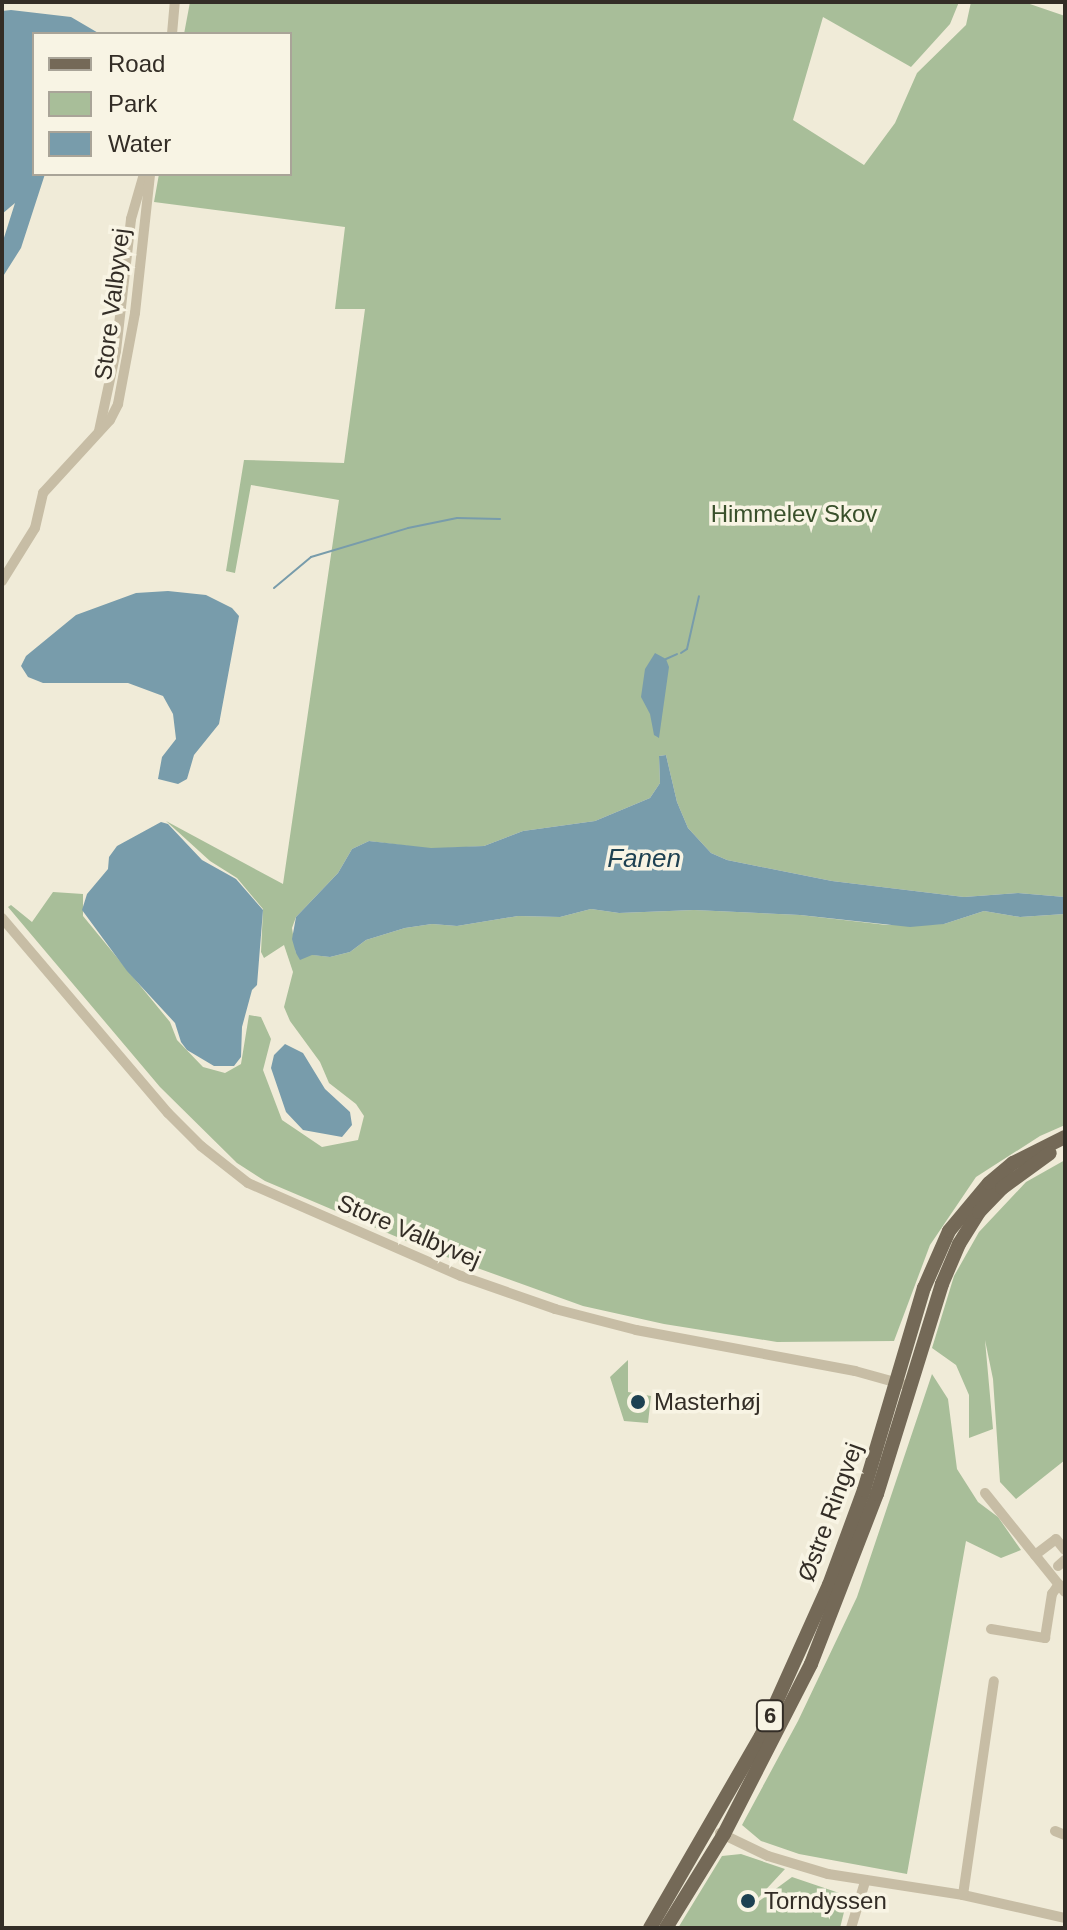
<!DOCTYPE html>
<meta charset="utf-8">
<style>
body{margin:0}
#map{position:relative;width:1067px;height:1930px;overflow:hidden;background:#f0ebd8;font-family:Arial,sans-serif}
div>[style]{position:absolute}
.green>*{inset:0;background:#a8be99}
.water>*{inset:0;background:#789cab}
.stream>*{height:2px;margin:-1px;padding:0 1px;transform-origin:1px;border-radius:1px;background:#789cab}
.minor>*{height:10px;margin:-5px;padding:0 5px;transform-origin:5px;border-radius:5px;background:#c7bda5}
.major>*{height:14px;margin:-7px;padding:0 7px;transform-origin:7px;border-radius:7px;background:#746957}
.dots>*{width:22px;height:22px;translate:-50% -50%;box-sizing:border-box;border:4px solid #f8f4e4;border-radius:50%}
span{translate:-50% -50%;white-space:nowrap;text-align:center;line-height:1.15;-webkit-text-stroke:7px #f8f4e4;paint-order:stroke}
.shield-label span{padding:2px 6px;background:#f8f4e4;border:2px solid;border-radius:6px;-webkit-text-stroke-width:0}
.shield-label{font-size:22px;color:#332d26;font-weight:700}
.street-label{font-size:24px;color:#332d26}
.park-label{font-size:24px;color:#39502b}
.poi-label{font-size:24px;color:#332d26}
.left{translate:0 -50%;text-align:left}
.water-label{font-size:26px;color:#1d4152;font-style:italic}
.frame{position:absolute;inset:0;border:4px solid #332d26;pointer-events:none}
.legend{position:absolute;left:32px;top:32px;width:260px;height:144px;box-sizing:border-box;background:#f8f4e4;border:2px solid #a9a498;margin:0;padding:10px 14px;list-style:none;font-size:24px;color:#332d26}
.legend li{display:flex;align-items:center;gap:16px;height:40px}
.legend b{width:40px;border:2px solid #a9a498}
</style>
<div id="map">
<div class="green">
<i style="clip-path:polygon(190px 2px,959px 2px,950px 24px,911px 67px,823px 17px,793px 120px,864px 165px,895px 123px,917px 73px,966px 25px,971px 2px,1024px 2px,1065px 16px,1065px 897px,1018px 893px,964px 897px,832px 881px,727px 860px,711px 853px,688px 828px,677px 802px,666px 755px,659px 756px,660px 783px,650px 798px,595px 821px,523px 831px,484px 846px,431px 849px,369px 841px,352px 849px,338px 873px,296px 917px,292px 928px,296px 953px,330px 957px,350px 952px,366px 940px,405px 928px,432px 924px,457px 926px,518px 916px,560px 917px,591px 909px,619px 913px,694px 910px,800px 915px,887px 925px,944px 924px,984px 911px,1020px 917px,1065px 914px,1065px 1125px,1040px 1136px,976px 1177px,930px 1245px,894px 1341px,777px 1342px,664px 1324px,583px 1306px,430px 1251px,265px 1181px,237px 1163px,160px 1087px,8px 907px,11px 905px,32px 922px,53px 892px,83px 894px,83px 916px,170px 1022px,177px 1040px,203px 1067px,225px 1073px,241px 1064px,249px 1015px,261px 1017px,271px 1039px,263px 1070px,282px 1120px,322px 1147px,358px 1140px,364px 1116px,356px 1104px,329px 1083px,320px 1062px,290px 1021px,284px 1007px,293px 972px,284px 945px,264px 958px,261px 952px,263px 909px,237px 878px,210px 861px,166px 821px,283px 884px,339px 500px,251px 485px,235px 573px,226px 571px,244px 460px,344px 463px,365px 309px,335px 309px,345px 227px,154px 202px,159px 174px,290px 174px,290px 34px,184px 34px)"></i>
<i style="clip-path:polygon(1065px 1160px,1065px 1460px,1016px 1499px,1000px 1482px,993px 1379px,985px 1340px,993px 1429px,969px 1438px,969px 1395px,956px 1365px,932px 1348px,954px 1276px,979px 1232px,1026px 1182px)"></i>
<i style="clip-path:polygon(628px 1360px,628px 1392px,651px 1396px,648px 1423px,624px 1421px,610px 1377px)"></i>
<i style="clip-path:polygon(932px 1374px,948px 1399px,957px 1469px,978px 1502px,998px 1517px,1021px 1550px,1001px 1558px,966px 1541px,907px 1874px,799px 1854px,761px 1841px,742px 1825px,798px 1721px,857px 1597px)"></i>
<i style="clip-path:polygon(741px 1854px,785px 1869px,747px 1910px,792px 1877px,848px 1896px,840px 1928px,678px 1928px,722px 1856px)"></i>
</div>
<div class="water">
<i style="clip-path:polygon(11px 10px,71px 17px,100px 34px,34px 34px,34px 174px,45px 174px,21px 248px,2px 278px,2px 244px,15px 203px,2px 214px,2px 11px)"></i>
<i style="clip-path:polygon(168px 591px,206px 595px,232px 608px,239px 616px,219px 724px,194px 755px,187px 779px,178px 784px,158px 779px,162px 757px,176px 739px,173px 714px,163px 696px,128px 683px,43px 683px,28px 677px,21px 666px,26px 656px,76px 615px,136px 593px)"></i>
<i style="clip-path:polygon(655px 653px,666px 659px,669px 667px,659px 738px,654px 735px,650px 714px,641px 697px,645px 669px)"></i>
<i style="clip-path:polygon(666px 755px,677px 802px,688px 828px,711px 853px,727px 860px,832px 881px,964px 897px,1018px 893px,1065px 897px,1065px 914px,1020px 917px,984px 911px,944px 924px,910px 927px,800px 915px,694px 910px,619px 913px,591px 909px,560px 917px,518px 916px,457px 926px,432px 924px,405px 928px,366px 940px,350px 952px,330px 957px,312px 955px,300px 960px,296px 953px,292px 939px,296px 917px,338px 873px,352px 849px,369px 841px,431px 848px,484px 846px,523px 831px,595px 821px,650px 798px,660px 783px,659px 756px)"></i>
<i style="clip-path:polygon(161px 822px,168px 824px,202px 860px,236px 879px,263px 910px,257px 985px,252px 990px,242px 1027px,241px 1057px,234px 1066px,214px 1066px,187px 1050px,181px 1042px,175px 1023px,127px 971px,82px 910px,87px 894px,108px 869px,109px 857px,117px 846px)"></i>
<i style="clip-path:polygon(285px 1044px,303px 1053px,325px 1089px,350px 1112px,352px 1125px,342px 1137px,303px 1130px,286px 1112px,271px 1068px,274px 1055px)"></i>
</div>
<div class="stream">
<i style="left:274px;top:588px;width:48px;rotate:-40deg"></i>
<i style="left:311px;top:557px;width:101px;rotate:-16.6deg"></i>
<i style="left:408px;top:528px;width:50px;rotate:-11.5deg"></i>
<i style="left:457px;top:518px;width:43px;rotate:1.3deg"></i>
<i style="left:681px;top:653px;width:7px;rotate:-34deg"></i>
<i style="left:687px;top:649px;width:54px;rotate:-77.2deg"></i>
<i style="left:666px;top:659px;width:12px;rotate:-24deg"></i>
</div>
<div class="minor">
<i style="left:172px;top:34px;width:32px;rotate:-85deg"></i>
<i style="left:99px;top:431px;width:82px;rotate:-78deg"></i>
<i style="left:116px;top:351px;width:133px;rotate:-83.5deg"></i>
<i style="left:131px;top:219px;width:47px;rotate:-73.9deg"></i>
<i style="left:2px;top:581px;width:62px;rotate:-58.1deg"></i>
<i style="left:35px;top:528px;width:36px;rotate:-77deg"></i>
<i style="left:43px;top:493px;width:99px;rotate:-47.5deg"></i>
<i style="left:110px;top:420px;width:18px;rotate:-63deg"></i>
<i style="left:118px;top:404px;width:93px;rotate:-79.4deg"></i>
<i style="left:135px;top:313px;width:140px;rotate:-83.8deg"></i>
<i style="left:2px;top:918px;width:256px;rotate:49.6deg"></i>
<i style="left:168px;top:1113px;width:47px;rotate:45deg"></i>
<i style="left:201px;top:1146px;width:60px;rotate:38.2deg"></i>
<i style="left:248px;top:1183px;width:232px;rotate:23.6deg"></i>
<i style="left:461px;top:1276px;width:100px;rotate:19.3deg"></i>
<i style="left:555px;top:1309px;width:84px;rotate:14.5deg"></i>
<i style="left:636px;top:1330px;width:223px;rotate:10.6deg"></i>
<i style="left:855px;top:1371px;width:49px;rotate:15.5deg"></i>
<i style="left:985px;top:1493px;width:127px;rotate:51.1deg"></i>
<i style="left:1035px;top:1555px;width:26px;rotate:-37deg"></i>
<i style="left:1056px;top:1539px;width:14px;rotate:51deg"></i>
<i style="left:1058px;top:1566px;width:9px;rotate:-41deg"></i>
<i style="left:991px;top:1629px;width:55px;rotate:9.5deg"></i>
<i style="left:1045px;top:1638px;width:45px;rotate:-81deg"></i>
<i style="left:1052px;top:1594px;width:12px;rotate:-55deg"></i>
<i style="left:1055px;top:1831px;width:11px;rotate:22deg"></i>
<i style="left:720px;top:1833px;width:53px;rotate:25.6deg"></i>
<i style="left:768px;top:1856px;width:63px;rotate:16.7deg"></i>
<i style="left:828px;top:1874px;width:137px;rotate:8.8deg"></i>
<i style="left:963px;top:1895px;width:105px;rotate:12.7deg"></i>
<i style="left:963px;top:1895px;width:216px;rotate:-81.8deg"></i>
<i style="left:851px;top:1928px;width:48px;rotate:-73.1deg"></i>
</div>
<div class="major">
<i style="left:650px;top:1928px;width:222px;rotate:-60deg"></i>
<i style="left:761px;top:1736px;width:166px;rotate:-65.8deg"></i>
<i style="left:829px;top:1585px;width:101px;rotate:-69.8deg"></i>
<i style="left:864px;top:1490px;width:211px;rotate:-73.5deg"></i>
<i style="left:924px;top:1288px;width:62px;rotate:-66.3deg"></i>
<i style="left:949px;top:1231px;width:62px;rotate:-50.2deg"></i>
<i style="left:989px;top:1183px;width:31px;rotate:-40deg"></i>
<i style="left:1013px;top:1163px;width:58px;rotate:-26.6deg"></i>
<i style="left:666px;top:1928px;width:110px;rotate:-58.3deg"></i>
<i style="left:724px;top:1834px;width:191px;rotate:-62.9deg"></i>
<i style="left:811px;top:1664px;width:182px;rotate:-68.8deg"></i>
<i style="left:877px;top:1494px;width:220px;rotate:-72.8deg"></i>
<i style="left:942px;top:1284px;width:43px;rotate:-67deg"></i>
<i style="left:959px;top:1244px;width:38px;rotate:-58deg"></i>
<i style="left:979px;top:1212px;width:33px;rotate:-46deg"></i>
<i style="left:1002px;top:1188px;width:59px;rotate:-36.1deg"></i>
</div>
<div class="dots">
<i style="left:638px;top:1402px;background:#1d4152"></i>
<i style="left:748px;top:1901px;background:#1d4152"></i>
</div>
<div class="shield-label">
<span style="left:770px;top:1716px">6</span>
</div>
<div class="street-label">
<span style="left:112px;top:304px;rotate:-83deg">Store Valbyvej</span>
<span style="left:409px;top:1231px;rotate:23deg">Store Valbyvej</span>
<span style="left:830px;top:1512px;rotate:-70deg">Østre Ringvej</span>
</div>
<div class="park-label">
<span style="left:794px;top:514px">Himmelev Skov</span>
</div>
<div class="poi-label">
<span class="left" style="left:654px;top:1402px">Masterhøj</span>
<span class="left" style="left:764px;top:1901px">Torndyssen</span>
</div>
<div class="water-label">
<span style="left:644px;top:859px">Fanen</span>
</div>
<div class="frame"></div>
<ul class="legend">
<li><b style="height:10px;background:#746957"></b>Road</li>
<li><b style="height:22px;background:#a8be99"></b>Park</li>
<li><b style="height:22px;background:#789cab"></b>Water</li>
</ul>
</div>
